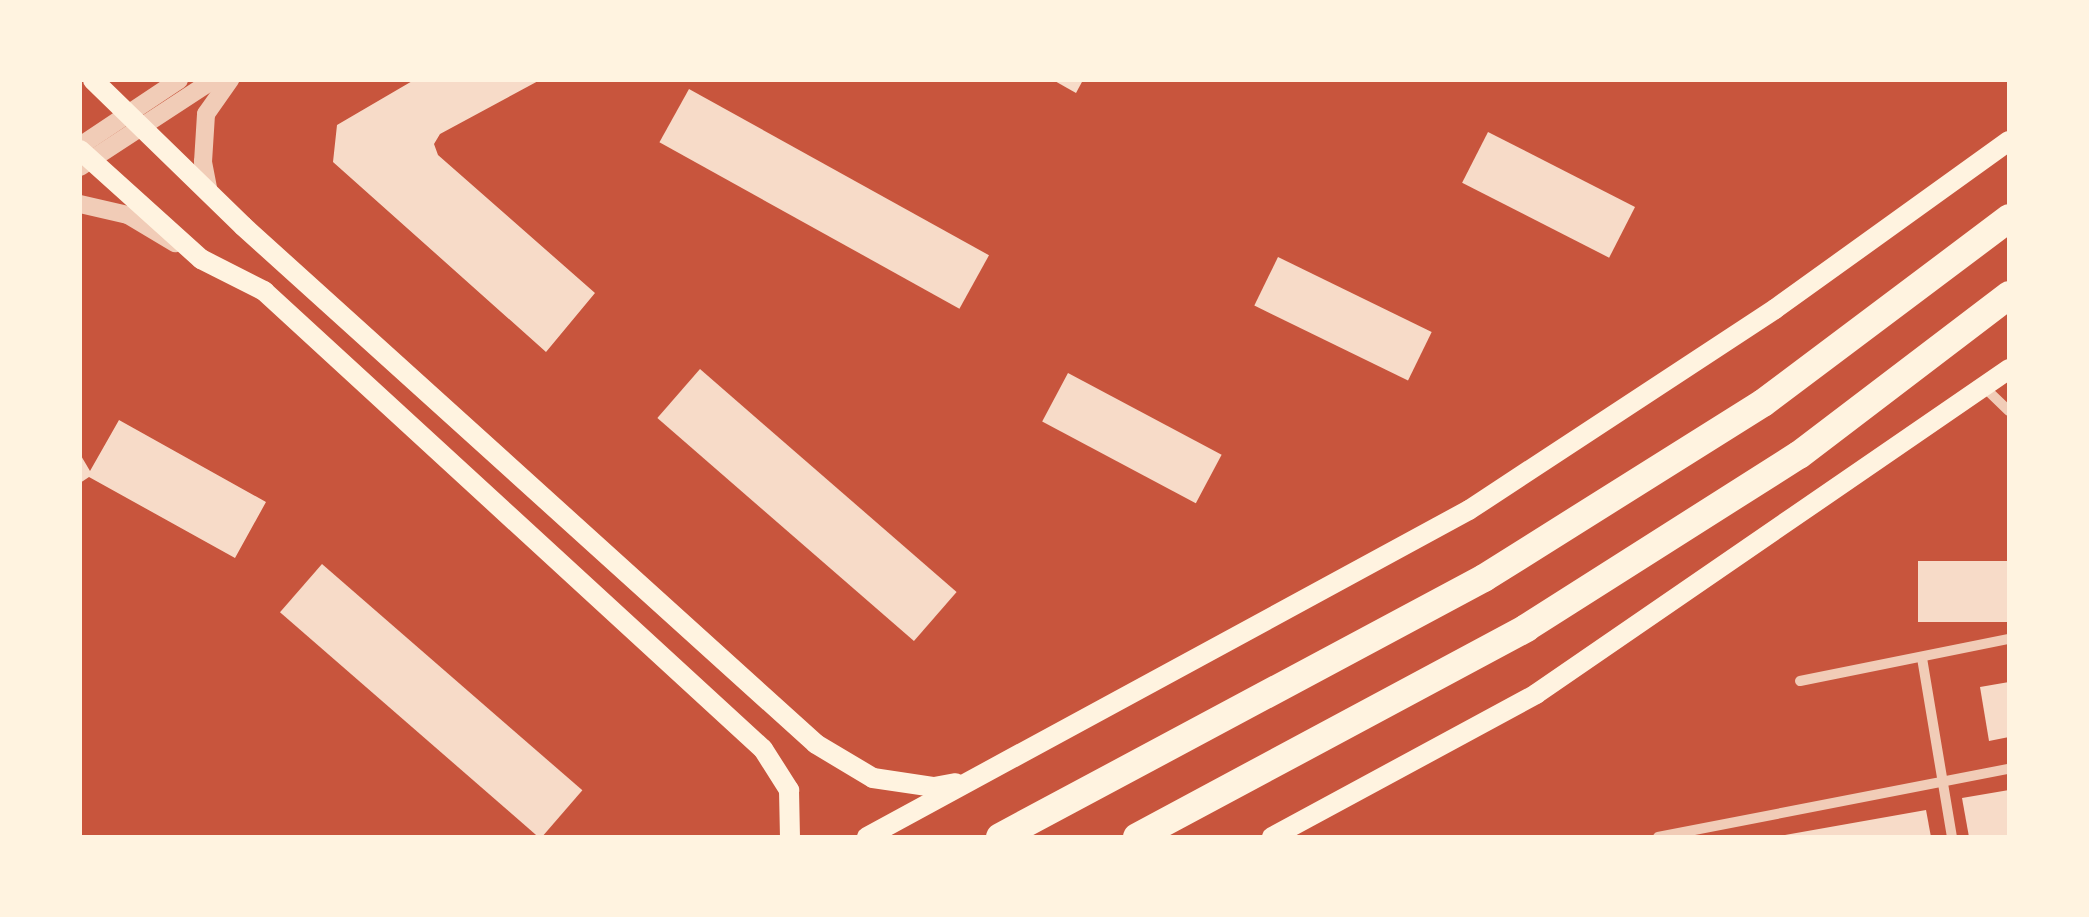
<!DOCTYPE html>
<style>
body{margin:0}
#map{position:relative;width:2089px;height:917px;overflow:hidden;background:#c8553d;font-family:"Public Sans",sans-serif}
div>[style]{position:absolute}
.building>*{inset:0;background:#f7dbc8;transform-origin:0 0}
.minor>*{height:10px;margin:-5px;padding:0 5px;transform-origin:5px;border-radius:5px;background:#f1ccb7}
.tertiary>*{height:18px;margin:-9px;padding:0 9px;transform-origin:9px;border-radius:9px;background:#f1ccb7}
.secondary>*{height:20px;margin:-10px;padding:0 10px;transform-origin:10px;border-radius:10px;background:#fff3e0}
.trunk>*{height:28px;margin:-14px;padding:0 14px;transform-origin:14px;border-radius:14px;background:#fff3e0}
span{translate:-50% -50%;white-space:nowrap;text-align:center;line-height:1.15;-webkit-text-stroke:10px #fff3e0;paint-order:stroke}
.frame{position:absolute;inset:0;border:82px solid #fff3e0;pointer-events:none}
</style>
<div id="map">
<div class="building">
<i style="clip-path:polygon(414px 80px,540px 80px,440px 134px,434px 144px,438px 155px,595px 293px,546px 352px,333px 162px,337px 125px)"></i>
<i style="clip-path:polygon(1053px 80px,1083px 80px,1076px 93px)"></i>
<i style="left:689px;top:89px;width:343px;height:61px;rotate:29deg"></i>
<i style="left:1488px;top:132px;width:165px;height:57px;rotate:27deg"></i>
<i style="left:1278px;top:257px;width:171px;height:54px;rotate:26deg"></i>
<i style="left:700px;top:369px;width:340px;height:65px;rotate:41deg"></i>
<i style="left:1068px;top:373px;width:174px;height:55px;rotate:28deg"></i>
<i style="clip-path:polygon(119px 420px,266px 502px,235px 558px,89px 477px,80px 483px,80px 454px,90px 471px)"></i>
<i style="left:2009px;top:561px;width:61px;height:91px;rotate:90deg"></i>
<i style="left:322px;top:564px;width:345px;height:64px;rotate:41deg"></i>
<i style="clip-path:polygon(2009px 682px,2009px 737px,1989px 741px,1980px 687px)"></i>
<i style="clip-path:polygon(2009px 790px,2009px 837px,1969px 837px,1962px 798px)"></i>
<i style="clip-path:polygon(1926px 810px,1931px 837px,1785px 837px,1785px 835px)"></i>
</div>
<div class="minor">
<i style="left:1985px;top:388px;width:33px;rotate:44deg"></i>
<i style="left:1922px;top:658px;width:181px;rotate:80.5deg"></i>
<i style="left:1800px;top:681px;width:213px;rotate:-11.4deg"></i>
<i style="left:1658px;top:837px;width:358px;rotate:-11deg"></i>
</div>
<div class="tertiary">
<i style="left:80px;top:146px;width:119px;rotate:-33.7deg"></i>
<i style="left:80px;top:167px;width:159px;rotate:-33.2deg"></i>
<i style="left:209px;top:193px;width:32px;rotate:-101deg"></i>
<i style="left:203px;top:162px;width:48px;rotate:-86.4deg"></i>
<i style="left:206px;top:114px;width:42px;rotate:-54.8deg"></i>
<i style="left:80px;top:204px;width:49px;rotate:12.9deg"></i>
<i style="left:128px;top:215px;width:55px;rotate:30.8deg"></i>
</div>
<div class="secondary">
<i style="left:93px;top:80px;width:209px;rotate:44.2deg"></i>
<i style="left:243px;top:226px;width:772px;rotate:42.11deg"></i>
<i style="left:816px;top:744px;width:66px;rotate:30.8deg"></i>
<i style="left:873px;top:778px;width:62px;rotate:8.4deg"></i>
<i style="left:934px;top:787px;width:22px;rotate:-10deg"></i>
<i style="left:80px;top:150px;width:163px;rotate:42deg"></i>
<i style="left:201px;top:259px;width:71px;rotate:26.9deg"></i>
<i style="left:264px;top:291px;width:677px;rotate:42.55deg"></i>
<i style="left:763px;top:749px;width:49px;rotate:57.6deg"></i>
<i style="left:789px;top:790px;width:47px;rotate:88.8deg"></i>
<i style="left:867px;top:837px;width:685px;rotate:-28.51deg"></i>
<i style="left:1469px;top:510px;width:366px;rotate:-33.3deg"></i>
<i style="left:1775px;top:309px;width:288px;rotate:-35.7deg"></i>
<i style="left:1272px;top:837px;width:300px;rotate:-28.4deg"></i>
<i style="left:1536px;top:694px;width:574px;rotate:-34.49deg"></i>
</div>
<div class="trunk">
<i style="left:1000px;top:837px;width:549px;rotate:-28.15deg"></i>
<i style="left:1484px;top:578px;width:329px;rotate:-32.1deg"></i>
<i style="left:1763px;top:403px;width:308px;rotate:-36.9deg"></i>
<i style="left:1137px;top:837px;width:442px;rotate:-28.2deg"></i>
<i style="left:1526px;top:628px;width:323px;rotate:-32.4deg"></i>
<i style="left:1799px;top:455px;width:264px;rotate:-37.3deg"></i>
</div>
<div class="frame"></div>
</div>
